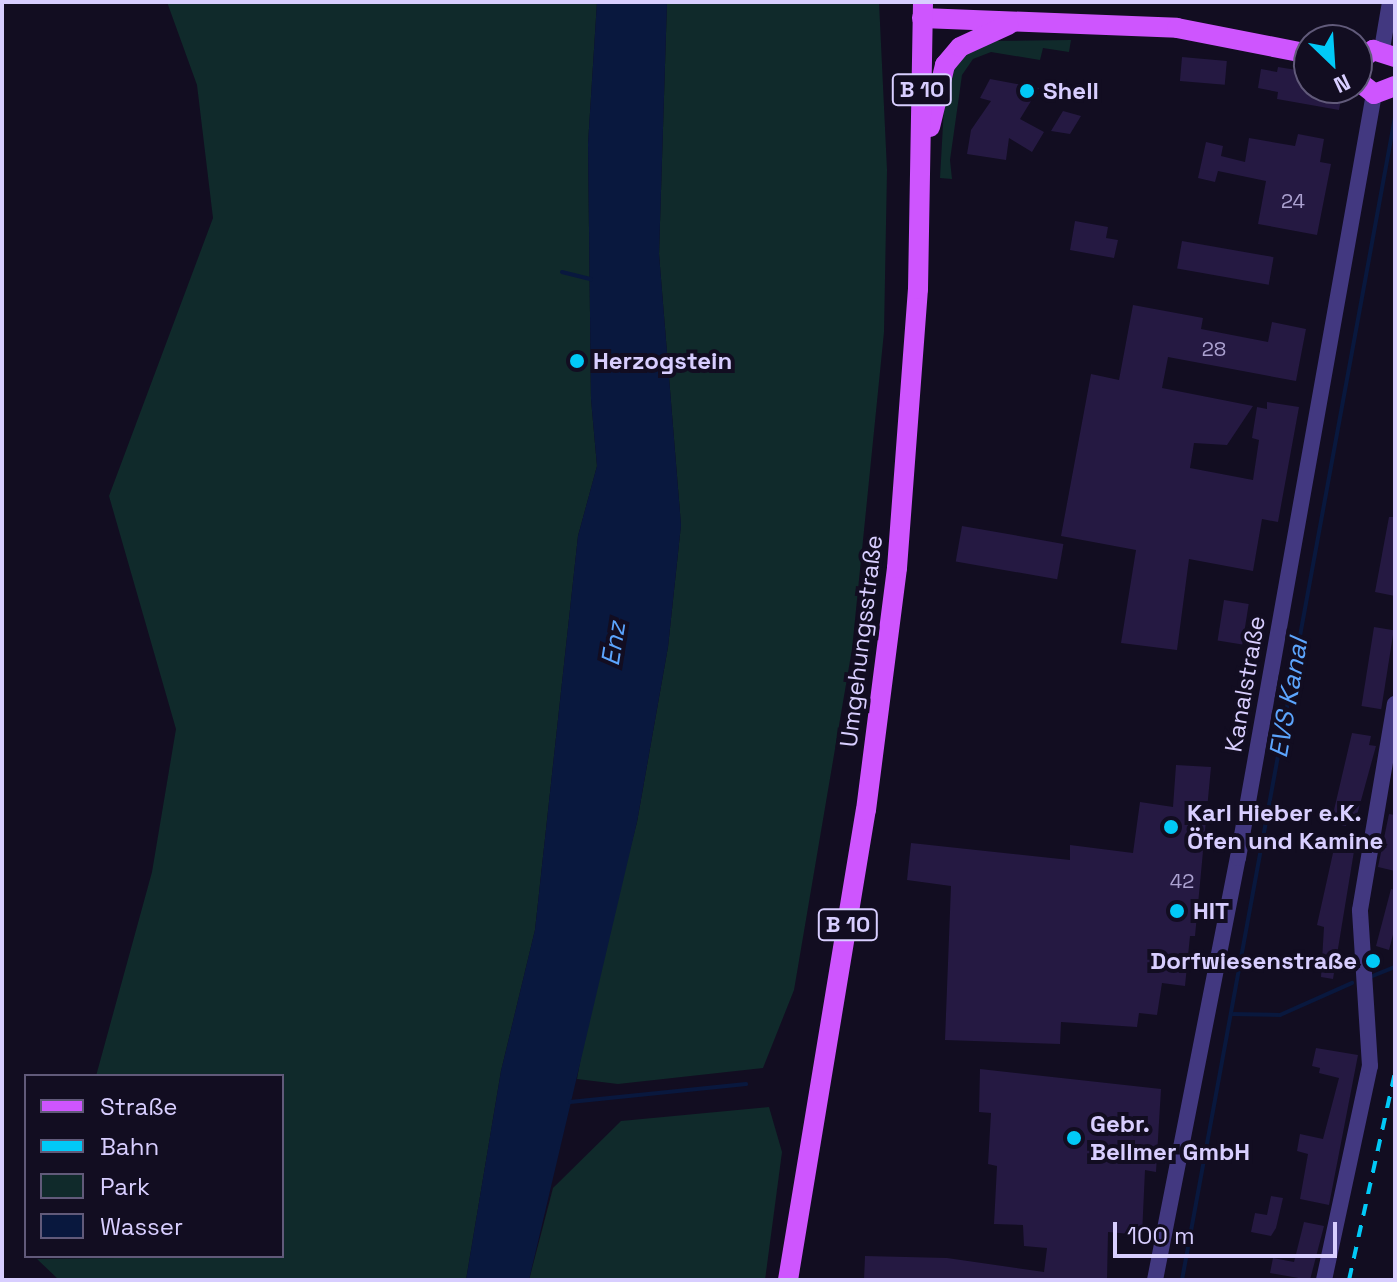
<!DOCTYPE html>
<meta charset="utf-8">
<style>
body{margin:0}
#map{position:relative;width:1397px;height:1282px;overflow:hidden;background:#120d21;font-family:"Space Grotesk",sans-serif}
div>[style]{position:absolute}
.green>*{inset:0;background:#102a2b}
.water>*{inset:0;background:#09183e}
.stream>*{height:4px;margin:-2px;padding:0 2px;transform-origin:2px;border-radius:2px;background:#09183e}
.building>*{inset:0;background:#251942;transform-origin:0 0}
.minor>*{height:16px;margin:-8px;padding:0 8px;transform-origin:8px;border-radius:8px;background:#423880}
.major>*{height:20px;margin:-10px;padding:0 10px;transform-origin:10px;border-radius:10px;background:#ce55fe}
.rail>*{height:4px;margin-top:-2px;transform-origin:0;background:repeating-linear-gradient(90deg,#01c9f7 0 12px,transparent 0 22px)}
.dots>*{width:22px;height:22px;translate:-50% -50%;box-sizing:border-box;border:4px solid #120d21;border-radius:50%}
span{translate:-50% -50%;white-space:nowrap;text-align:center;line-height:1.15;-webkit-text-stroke:8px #120d21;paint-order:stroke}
.number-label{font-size:20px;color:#aba1d0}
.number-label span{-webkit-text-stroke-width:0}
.shield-label span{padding:2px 6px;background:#120d21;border:2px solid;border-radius:6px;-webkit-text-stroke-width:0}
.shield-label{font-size:22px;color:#d8ceff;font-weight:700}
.poi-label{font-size:24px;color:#d8ceff;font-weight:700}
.left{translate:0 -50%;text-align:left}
.right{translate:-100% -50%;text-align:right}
.street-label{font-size:24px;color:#d8ceff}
.water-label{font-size:26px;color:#5ca5fe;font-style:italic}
.frame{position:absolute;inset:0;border:4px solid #d8ceff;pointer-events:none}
.legend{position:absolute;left:24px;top:1074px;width:260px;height:184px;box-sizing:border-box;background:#120d21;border:2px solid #615a7a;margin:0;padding:10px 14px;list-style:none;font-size:24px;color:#d8ceff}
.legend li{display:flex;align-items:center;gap:16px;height:40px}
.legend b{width:40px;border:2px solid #615a7a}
.north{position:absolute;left:1293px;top:24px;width:80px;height:80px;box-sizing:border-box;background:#120d21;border:2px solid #615a7a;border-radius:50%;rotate:155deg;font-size:22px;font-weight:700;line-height:32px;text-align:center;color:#d8ceff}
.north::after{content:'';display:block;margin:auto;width:28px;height:36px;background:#01c9f7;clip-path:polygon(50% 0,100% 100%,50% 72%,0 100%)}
.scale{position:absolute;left:1113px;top:1222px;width:224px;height:36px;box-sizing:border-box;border:4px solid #d8ceff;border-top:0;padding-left:10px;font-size:24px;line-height:28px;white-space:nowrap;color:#d8ceff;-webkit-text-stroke:6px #120d21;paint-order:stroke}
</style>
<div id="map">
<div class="green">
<i style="clip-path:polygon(167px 2px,597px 2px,588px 144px,591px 399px,597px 466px,578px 536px,535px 930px,501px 1071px,466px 1280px,59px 1280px,37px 1259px,282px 1256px,282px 1076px,96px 1076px,152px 872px,176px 729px,109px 496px,213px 218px,197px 85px)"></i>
<i style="clip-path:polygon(667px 2px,879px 2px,887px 170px,884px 332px,852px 649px,794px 990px,763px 1068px,618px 1084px,577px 1079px,591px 1001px,637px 822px,668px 647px,681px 525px,659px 254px)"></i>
<i style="clip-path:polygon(1071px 40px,1069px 52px,1043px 48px,1040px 60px,991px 52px,973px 59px,962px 75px,950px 160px,952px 179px,940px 178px,945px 89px,951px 70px,962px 55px,989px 41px)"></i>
<i style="clip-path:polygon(769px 1107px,782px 1152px,765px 1280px,529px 1280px,553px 1188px,621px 1121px)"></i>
</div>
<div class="water">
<i style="clip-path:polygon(597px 2px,667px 2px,659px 254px,681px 525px,668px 647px,637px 822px,529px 1280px,466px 1280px,501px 1071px,535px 930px,578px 536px,597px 466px,591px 399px,588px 144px)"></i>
</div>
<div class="stream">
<i style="left:562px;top:272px;width:30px;rotate:14deg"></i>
<i style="left:1370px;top:977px;width:27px;rotate:-22deg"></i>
<i style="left:1231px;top:1014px;width:49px;rotate:1.2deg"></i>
<i style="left:1280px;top:1015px;width:79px;rotate:-24deg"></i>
<i style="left:570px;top:1102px;width:177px;rotate:-5.8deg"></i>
<i style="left:1182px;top:1280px;width:1182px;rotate:-79.62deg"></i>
</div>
<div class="building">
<i style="left:1182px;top:57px;width:45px;height:24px;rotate:5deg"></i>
<i style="clip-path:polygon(1278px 67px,1309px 72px,1309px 88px,1343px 88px,1339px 110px,1277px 99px,1278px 92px,1258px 88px,1261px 69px,1277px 72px)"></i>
<i style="clip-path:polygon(990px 79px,1039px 88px,1020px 119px,1044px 132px,1032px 152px,1009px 138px,1006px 160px,967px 154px,971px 130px,991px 101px,980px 98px)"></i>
<i style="clip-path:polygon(1063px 111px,1081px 116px,1070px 134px,1051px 131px)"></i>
<i style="clip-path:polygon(1298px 134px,1324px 139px,1320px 162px,1331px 164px,1317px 235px,1258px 224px,1266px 181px,1218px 171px,1215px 182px,1198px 178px,1206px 142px,1223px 146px,1221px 156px,1245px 162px,1249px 138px,1295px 146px)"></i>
<i style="clip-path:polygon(1075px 221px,1108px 227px,1106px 238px,1118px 240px,1114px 258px,1070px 250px)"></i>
<i style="left:1182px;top:241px;width:93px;height:28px;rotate:10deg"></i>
<i style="clip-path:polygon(1133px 305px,1203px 318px,1201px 329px,1268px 342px,1272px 322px,1306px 329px,1296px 381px,1168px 357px,1162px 388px,1253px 406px,1227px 445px,1194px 443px,1190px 468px,1253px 480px,1259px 440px,1252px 438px,1257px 407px,1267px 409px,1267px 402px,1299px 407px,1278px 522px,1262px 519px,1253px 571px,1189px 559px,1177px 650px,1121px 643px,1136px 550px,1061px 536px,1091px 374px,1119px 380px)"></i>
<i style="clip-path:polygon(1389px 517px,1395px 517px,1395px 596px,1375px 592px)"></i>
<i style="left:962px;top:526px;width:103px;height:36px;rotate:10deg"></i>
<i style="left:1224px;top:600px;width:25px;height:41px;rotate:9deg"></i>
<i style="left:1374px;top:627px;width:20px;height:80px;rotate:9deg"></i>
<i style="clip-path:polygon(1352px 733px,1371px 736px,1369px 745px,1376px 746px,1357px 815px,1348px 814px,1346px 826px,1331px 823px)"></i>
<i style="clip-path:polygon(1176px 765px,1211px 767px,1195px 936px,1190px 936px,1185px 986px,1162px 983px,1157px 1015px,1139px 1013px,1137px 1027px,1061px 1022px,1060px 1044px,945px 1040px,951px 886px,907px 880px,911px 843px,1070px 860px,1070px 845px,1133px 853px,1140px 802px,1173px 807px)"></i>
<i style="clip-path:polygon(1389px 814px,1395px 815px,1395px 871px,1378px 867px)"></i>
<i style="clip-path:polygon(1337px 835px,1356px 839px,1333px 979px,1321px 977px,1324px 927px,1317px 925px)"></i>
<i style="clip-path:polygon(1391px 889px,1395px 890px,1395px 927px,1389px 950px,1376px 946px)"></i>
<i style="clip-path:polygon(1316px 1048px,1358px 1055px,1329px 1205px,1300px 1199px,1308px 1154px,1297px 1151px,1300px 1134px,1323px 1139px,1339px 1078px,1319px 1073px,1320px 1068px,1312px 1066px)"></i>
<i style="clip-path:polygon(980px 1069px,1161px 1089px,1156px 1172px,1145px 1170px,1142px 1235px,1108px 1232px,1107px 1280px,864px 1280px,865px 1256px,947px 1258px,1044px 1272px,1047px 1248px,1024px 1246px,1023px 1225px,994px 1224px,997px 1166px,988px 1164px,991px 1113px,979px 1112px)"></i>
<i style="clip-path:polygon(1271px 1196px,1283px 1198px,1276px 1228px,1271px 1236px,1251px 1232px,1255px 1213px,1267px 1215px)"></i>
<i style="clip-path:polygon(1304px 1222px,1324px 1226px,1310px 1280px,1270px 1273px,1273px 1258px,1294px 1262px)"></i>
</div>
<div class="minor">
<i style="left:1382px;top:49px;width:48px;rotate:-80.3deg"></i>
<i style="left:1155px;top:1280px;width:430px;rotate:-78.9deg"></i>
<i style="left:1238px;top:858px;width:776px;rotate:-79.91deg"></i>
<i style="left:1324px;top:1280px;width:219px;rotate:-77.9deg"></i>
<i style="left:1370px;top:1066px;width:156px;rotate:-93.7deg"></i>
<i style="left:1360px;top:910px;width:209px;rotate:-80.4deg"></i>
</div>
<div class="major">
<i style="left:922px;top:18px;width:255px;rotate:2.2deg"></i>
<i style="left:1177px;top:28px;width:135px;rotate:11.1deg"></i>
<i style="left:1357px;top:63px;width:21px;rotate:-39deg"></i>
<i style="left:1373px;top:50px;width:23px;rotate:18deg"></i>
<i style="left:1357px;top:80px;width:22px;rotate:39deg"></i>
<i style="left:1374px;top:94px;width:22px;rotate:-21deg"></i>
<i style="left:930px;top:127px;width:64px;rotate:-76.4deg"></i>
<i style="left:945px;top:65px;width:23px;rotate:-50deg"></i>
<i style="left:960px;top:47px;width:53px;rotate:-24.6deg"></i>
<i style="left:788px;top:1280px;width:476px;rotate:-80.6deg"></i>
<i style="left:866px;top:810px;width:244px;rotate:-82.7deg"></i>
<i style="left:897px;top:568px;width:280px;rotate:-85.7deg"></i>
<i style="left:918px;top:289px;width:287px;rotate:-89deg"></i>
</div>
<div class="rail">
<i style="left:1349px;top:1280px;width:213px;rotate:-77.5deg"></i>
</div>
<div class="dots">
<i style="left:1027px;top:91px;background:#01c9f7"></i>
<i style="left:577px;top:361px;background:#01c9f7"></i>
<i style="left:1171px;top:827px;background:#01c9f7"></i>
<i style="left:1177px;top:911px;background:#01c9f7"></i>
<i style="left:1373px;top:961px;background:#01c9f7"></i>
<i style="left:1074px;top:1138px;background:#01c9f7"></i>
</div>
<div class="number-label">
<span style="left:1293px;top:201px">24</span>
<span style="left:1214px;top:349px">28</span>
<span style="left:1182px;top:881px">42</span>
</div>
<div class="shield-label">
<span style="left:922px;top:90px">B 10</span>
<span style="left:848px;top:925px">B 10</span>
</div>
<div class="poi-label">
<span class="left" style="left:1043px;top:91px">Shell</span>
<span class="left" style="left:593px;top:361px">Herzogstein</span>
<span class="left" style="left:1187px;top:827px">Karl Hieber e.K.<br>Öfen und Kamine</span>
<span class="left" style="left:1193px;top:911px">HIT</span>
<span class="right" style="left:1357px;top:961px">Dorfwiesenstraße</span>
<span class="left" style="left:1090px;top:1138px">Gebr.<br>Bellmer GmbH</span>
</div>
<div class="street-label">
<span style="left:861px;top:641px;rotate:-83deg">Umgehungsstraße</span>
<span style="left:1245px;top:684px;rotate:-80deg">Kanalstraße</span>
</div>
<div class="water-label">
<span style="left:614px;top:644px;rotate:-81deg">Enz</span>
<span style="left:1289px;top:698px;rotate:-80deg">EVS Kanal</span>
</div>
<div class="frame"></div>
<ul class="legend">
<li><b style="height:10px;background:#ce55fe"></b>Straße</li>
<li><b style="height:10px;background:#01c9f7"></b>Bahn</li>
<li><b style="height:22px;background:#102a2b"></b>Park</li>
<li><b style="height:22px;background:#09183e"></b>Wasser</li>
</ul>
<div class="north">N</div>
<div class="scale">100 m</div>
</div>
